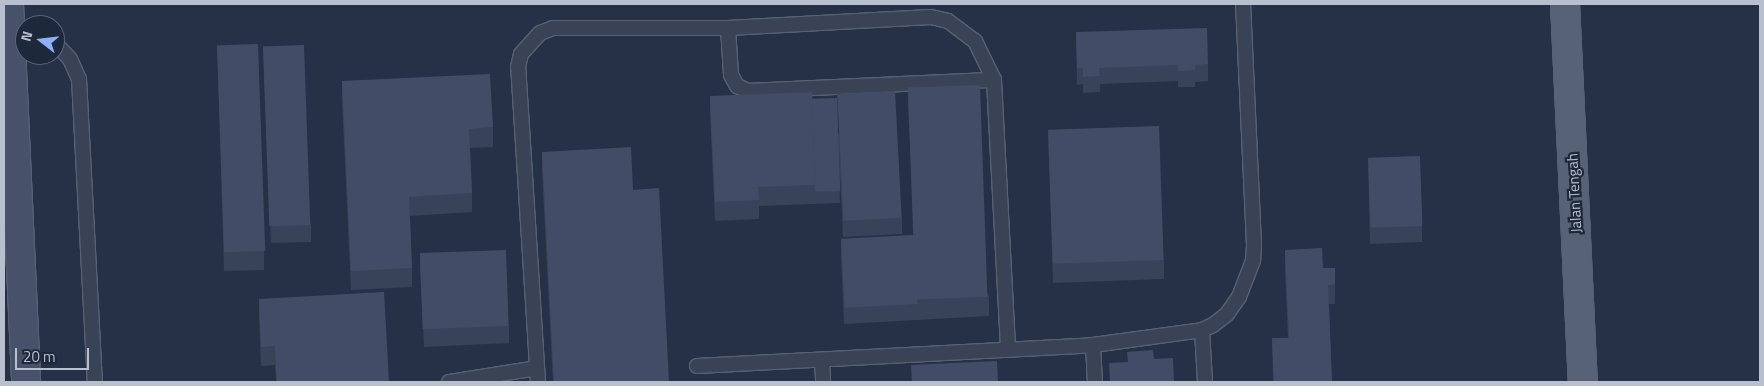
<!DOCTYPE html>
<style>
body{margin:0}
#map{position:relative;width:1764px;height:386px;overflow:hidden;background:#253147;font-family:"Titillium Web",sans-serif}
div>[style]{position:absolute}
.roads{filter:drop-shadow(1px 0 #586173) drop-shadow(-1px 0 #586173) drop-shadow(0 1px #586173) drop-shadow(0 -1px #586173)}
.lane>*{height:14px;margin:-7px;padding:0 7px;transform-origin:7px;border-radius:7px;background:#3a4356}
.secondary>*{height:28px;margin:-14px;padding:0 14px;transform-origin:14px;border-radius:14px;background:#475169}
.primary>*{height:28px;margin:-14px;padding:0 14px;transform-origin:14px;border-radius:14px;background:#586276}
.wall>*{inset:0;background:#384259}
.building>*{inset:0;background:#414d67;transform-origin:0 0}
span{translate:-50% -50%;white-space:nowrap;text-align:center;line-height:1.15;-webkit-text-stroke:4.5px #1e283b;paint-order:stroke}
.street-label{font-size:15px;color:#b8bfcf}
.frame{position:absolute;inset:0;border:5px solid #b8bfcf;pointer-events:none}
.north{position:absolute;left:15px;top:15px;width:50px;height:50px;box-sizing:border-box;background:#1e283b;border:1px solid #5c6476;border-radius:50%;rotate:286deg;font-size:14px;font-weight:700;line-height:20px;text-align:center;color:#b8bfcf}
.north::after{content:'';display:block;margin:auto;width:18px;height:22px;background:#8cb0ff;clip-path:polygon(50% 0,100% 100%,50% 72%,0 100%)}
.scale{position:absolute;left:15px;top:348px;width:74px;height:22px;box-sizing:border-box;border:2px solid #b8bfcf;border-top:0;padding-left:6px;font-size:15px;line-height:18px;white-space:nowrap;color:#b8bfcf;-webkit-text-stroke:4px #1e283b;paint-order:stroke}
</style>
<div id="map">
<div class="roads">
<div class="lane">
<i style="left:728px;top:28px;width:203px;rotate:-3.1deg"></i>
<i style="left:931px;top:17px;width:17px;rotate:13deg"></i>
<i style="left:948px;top:21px;width:34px;rotate:37deg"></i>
<i style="left:975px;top:41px;width:43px;rotate:64deg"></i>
<i style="left:994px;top:80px;width:270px;rotate:87deg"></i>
<i style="left:55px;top:43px;width:22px;rotate:47deg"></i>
<i style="left:70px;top:59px;width:22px;rotate:66deg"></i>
<i style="left:79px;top:79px;width:303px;rotate:87deg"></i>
<i style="left:1202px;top:330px;width:52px;rotate:86.7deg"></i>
<i style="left:1093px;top:345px;width:37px;rotate:87deg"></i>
<i style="left:822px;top:360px;width:22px;rotate:87deg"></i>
<i style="left:697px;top:366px;width:397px;rotate:-3deg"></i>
<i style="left:1093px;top:345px;width:110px;rotate:-7.8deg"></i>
<i style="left:1202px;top:330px;width:12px;rotate:-24deg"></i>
<i style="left:1213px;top:325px;width:18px;rotate:-38deg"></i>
<i style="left:1227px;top:314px;width:21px;rotate:-55deg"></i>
<i style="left:1239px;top:297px;width:40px;rotate:-69deg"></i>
<i style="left:1253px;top:260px;width:15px;rotate:-86deg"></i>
<i style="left:1254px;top:245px;width:241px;rotate:-92.6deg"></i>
<i style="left:449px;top:382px;width:89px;rotate:-9deg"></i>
<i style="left:538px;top:382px;width:316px;rotate:-93.6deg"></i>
<i style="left:518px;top:67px;width:13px;rotate:-77deg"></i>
<i style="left:521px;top:54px;width:28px;rotate:-48deg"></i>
<i style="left:540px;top:33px;width:14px;rotate:-21deg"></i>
<i style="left:553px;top:28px;width:175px"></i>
<i style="left:728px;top:28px;width:47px;rotate:86.3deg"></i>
<i style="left:731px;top:75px;width:13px;rotate:61deg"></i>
<i style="left:737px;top:86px;width:13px;rotate:23deg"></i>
<i style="left:749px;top:91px;width:245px;rotate:-2.6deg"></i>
</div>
<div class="secondary">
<i style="left:9px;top:4px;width:378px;rotate:87.4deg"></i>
</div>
<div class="primary">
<i style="left:1565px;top:4px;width:378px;rotate:87.3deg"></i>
</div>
</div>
<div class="wall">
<i style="clip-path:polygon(1076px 32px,1208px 64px,1208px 81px,1195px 82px,1195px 87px,1178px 87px,1178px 81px,1100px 84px,1100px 92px,1083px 93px,1083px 84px,1077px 85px)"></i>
<i style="clip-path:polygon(217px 45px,264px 251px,264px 270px,224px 271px)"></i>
<i style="clip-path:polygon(263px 47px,311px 225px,311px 242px,271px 243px)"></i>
<i style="clip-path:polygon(342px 81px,493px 127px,493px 147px,470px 148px,472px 193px,472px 212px,410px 216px,412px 268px,412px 287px,351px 290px,342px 100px)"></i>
<i style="clip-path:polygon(908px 88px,989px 297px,989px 316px,844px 324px,841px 256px,841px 240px,914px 235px,908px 107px)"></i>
<i style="clip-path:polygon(710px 96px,812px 99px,902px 218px,902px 234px,843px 237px,839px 152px,840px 203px,759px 206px,759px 219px,715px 221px,710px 115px)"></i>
<i style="clip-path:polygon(1048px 130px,1164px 260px,1164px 279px,1053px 283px)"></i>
<i style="clip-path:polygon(542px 152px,633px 190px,669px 382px,553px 382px,542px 171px)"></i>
<i style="clip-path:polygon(1368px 158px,1422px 226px,1422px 242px,1370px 244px)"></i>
<i style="clip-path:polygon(1285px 250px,1335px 284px,1335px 304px,1329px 304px,1332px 382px,1273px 382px,1272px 338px,1288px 338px,1285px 269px)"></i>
<i style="clip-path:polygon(420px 254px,509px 326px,509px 343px,424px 347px,420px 270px)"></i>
<i style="clip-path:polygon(259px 299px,389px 382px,276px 382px,275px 365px,261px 366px,259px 318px)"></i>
</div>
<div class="building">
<i style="clip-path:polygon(1207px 28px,1208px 64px,1195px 65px,1195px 70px,1178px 71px,1178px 65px,1099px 68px,1100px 76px,1083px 77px,1083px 68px,1077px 68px,1076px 32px)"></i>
<i style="left:258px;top:44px;width:207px;height:41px;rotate:88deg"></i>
<i style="left:304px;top:45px;width:180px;height:41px;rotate:88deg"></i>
<i style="clip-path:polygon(490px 74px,493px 127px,469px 129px,472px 193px,409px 197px,412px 268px,351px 271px,342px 81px)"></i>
<i style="left:980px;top:85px;width:212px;height:72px;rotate:88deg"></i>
<i style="left:895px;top:91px;width:127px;height:58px;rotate:87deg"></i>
<i style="clip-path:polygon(812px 92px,815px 185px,758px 187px,759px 200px,715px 202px,710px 96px)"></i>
<i style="left:837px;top:98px;width:93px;height:25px;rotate:88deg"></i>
<i style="left:1159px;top:126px;width:134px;height:111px;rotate:88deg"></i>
<i style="clip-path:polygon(631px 147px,633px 190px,659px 188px,669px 382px,554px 382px,542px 152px)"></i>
<i style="left:1420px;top:156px;width:70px;height:52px;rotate:88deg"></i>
<i style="left:914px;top:235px;width:69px;height:73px;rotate:87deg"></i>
<i style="clip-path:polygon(1322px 248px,1323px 268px,1335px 268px,1335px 284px,1328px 285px,1332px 382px,1274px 382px,1272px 338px,1289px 338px,1285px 250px)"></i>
<i style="left:506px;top:250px;width:76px;height:86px;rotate:88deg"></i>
<i style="clip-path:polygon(384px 292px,389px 382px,277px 382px,275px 346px,261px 347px,259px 299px)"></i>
<i style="clip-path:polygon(1153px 350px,1154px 359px,1173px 358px,1174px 382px,1110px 382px,1109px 363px,1128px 362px,1127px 352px)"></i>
<i style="clip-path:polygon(997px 361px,998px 382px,912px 382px,911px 365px)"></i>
</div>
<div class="street-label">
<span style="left:1574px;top:193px;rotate:-93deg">Jalan Tengah</span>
</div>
<div class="frame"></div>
<div class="north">N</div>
<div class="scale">20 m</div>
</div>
